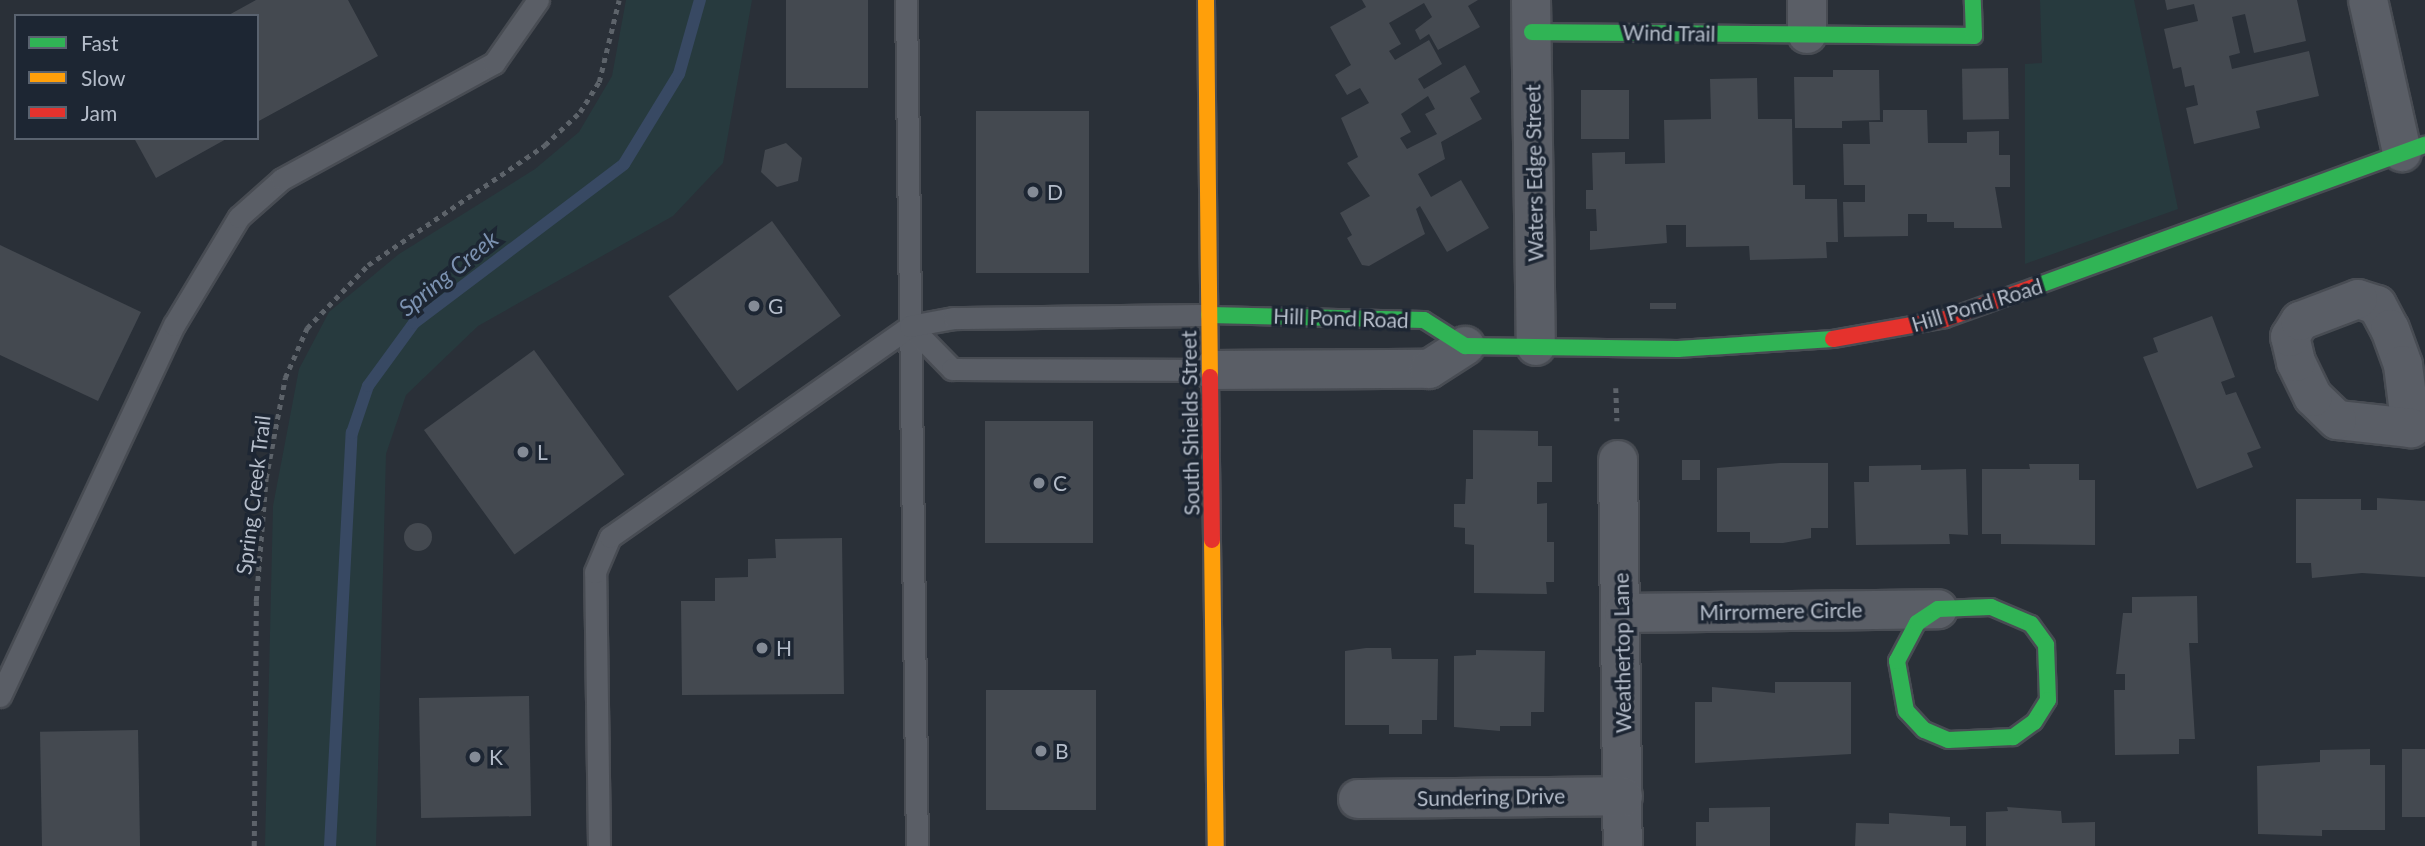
<!DOCTYPE html>
<style>
body{margin:0}
#map{position:relative;width:2425px;height:846px;overflow:hidden;background:#2a3038;font-family:Lato,sans-serif}
div>[style]{position:absolute}
.green>*{inset:0;background:#273a3e}
.stream>*{height:12px;margin:-6px;padding:0 6px;transform-origin:6px;border-radius:6px;background:#384963}
.building>*{inset:0;background:#444950;transform-origin:0 0}
.round{border-radius:50%}
.path>*{height:4.5px;margin-top:-2.25px;transform-origin:0;background:repeating-linear-gradient(90deg,#5d636a 0 5px,transparent 0 10px)}
.roads{filter:drop-shadow(2px 0 #484c53) drop-shadow(-2px 0 #484c53) drop-shadow(0 2px #484c53) drop-shadow(0 -2px #484c53)}
.lane>*{height:21px;margin:-10.5px;padding:0 10.5px;transform-origin:10.5px;border-radius:10.5px;background:#5a5e66}
.street>*{height:38px;margin:-19px;padding:0 19px;transform-origin:19px;border-radius:19px;background:#5a5e66}
.fast>*{height:16px;margin:-8px;padding:0 8px;transform-origin:8px;border-radius:8px;background:#30b455}
.slow>*{height:16px;margin:-8px;padding:0 8px;transform-origin:8px;border-radius:8px;background:#ff9f0a}
.jam>*{height:16px;margin:-8px;padding:0 8px;transform-origin:8px;border-radius:8px;background:#e5322d}
.dots>*{width:19px;height:19px;translate:-50% -50%;box-sizing:border-box;border:4px solid #1d2633;border-radius:50%}
span{translate:-50% -50%;white-space:nowrap;text-align:center;line-height:1.15;-webkit-text-stroke:7px #1d2633;paint-order:stroke}
.street-label{font-size:21px;color:#b4bcc9}
.poi-label{font-size:21px;color:#b4bcc9}
.left{translate:0 -50%;text-align:left}
.water-label{font-size:23px;color:#7c92b1;font-style:italic}
.legend{position:absolute;left:14px;top:14px;width:245px;height:126px;box-sizing:border-box;background:#1d2633;border:2px solid #59626f;margin:0;padding:9px 12px;list-style:none;font-size:21px;color:#b4bcc9}
.legend li{display:flex;align-items:center;gap:14px;height:35px}
.legend b{width:35px;border:2px solid #59626f}
</style>
<div id="map">
<div class="green">
<i style="clip-path:polygon(626px 0,752px 0,723px 163px,673px 216px,478px 326px,406px 395px,386px 454px,376px 846px,265px 846px,273px 506px,299px 369px,329px 312px,399px 254px,535px 169px,579px 132px,612px 76px)"></i>
<i style="clip-path:polygon(2040px 0,2134px 0,2178px 209px,2025px 264px,2025px 64px,2042px 63px)"></i>
</div>
<div class="stream">
<i style="left:330px;top:846px;width:414px;rotate:-87deg"></i>
<i style="left:352px;top:433px;width:50px;rotate:-71.2deg"></i>
<i style="left:368px;top:386px;width:78px;rotate:-53.9deg"></i>
<i style="left:414px;top:323px;width:263px;rotate:-37.1deg"></i>
<i style="left:624px;top:164px;width:105px;rotate:-58.6deg"></i>
<i style="left:679px;top:74px;width:77px;rotate:-74.2deg"></i>
</div>
<div class="building">
<i style="clip-path:polygon(256px 0,348px 0,378px 56px,257px 122px,257px 16px,227px 16px)"></i>
<i style="left:786px;top:0;width:82px;height:88px"></i>
<i style="clip-path:polygon(evenodd,1362px 0,1478px 0,1468px 6px,1480px 27px,1438px 50px,1429px 34px,1420px 40px,1415px 30px,1432px 17px,1424px 3px,1389px 23px,1401px 44px,1389px 51px,1395px 60px,1429px 40px,1442px 64px,1418px 79px,1424px 89px,1465px 65px,1480px 92px,1470px 98px,1482px 119px,1441px 142px,1445px 159px,1418px 174px,1431px 197px,1461px 180px,1489px 228px,1447px 252px,1420px 206px,1416px 209px,1425px 234px,1369px 266px,1362px 265px,1347px 238px,1352px 235px,1340px 213px,1370px 196px,1347px 163px,1358px 157px,1341px 118px,1369px 103px,1360px 88px,1347px 95px,1335px 75px,1351px 65px,1330px 27px,1366px 7px,1362px 0,1428px 96px,1435px 109px,1425px 114px,1437px 134px,1407px 149px,1400px 138px,1411px 132px,1401px 114px,1428px 96px)"></i>
<i style="clip-path:polygon(2165px 0,2297px 0,2306px 41px,2254px 53px,2245px 14px,2232px 17px,2240px 53px,2229px 56px,2232px 69px,2309px 51px,2319px 96px,2256px 111px,2260px 128px,2194px 144px,2186px 108px,2198px 105px,2194px 85px,2185px 87px,2181px 67px,2173px 69px,2164px 29px,2198px 21px,2194px 4px,2167px 10px)"></i>
<i style="left:2008px;top:68px;width:51px;height:46px;rotate:89deg"></i>
<i style="clip-path:polygon(1833px 70px,1879px 70px,1880px 120px,1842px 121px,1842px 128px,1795px 128px,1794px 77px,1833px 77px)"></i>
<i style="clip-path:polygon(1757px 78px,1758px 119px,1792px 119px,1793px 185px,1805px 185px,1805px 199px,1837px 199px,1838px 242px,1826px 242px,1827px 258px,1750px 260px,1749px 246px,1686px 247px,1686px 225px,1666px 225px,1667px 243px,1590px 250px,1590px 231px,1597px 231px,1596px 209px,1586px 209px,1586px 190px,1593px 190px,1592px 153px,1625px 152px,1625px 164px,1665px 163px,1664px 120px,1711px 119px,1710px 79px)"></i>
<i style="left:1629px;top:90px;width:49px;height:48px;rotate:90deg"></i>
<i style="clip-path:polygon(1883px 110px,1927px 110px,1928px 143px,1967px 143px,1967px 132px,1999px 131px,1999px 155px,2010px 155px,2010px 187px,1995px 187px,2002px 228px,1954px 228px,1954px 222px,1927px 222px,1927px 214px,1908px 214px,1908px 236px,1844px 237px,1843px 202px,1865px 202px,1865px 185px,1844px 185px,1843px 144px,1870px 144px,1869px 122px,1883px 122px)"></i>
<i style="left:1089px;top:111px;width:162px;height:113px;rotate:90deg"></i>
<i style="clip-path:polygon(134px 138px,228px 138px,156px 178px)"></i>
<i style="clip-path:polygon(786px 143px,802px 158px,798px 181px,777px 187px,761px 172px,765px 150px)"></i>
<i style="left:772px;top:221px;width:117px;height:128px;rotate:54deg"></i>
<i style="clip-path:polygon(0 245px,141px 312px,98px 401px,0 355px)"></i>
<i style="left:1676px;top:303px;width:6px;height:26px;rotate:90deg"></i>
<i style="clip-path:polygon(2212px 316px,2235px 377px,2221px 382px,2226px 395px,2236px 392px,2261px 448px,2247px 453px,2253px 467px,2197px 489px,2143px 357px,2158px 352px,2153px 338px)"></i>
<i style="left:534px;top:350px;width:154px;height:136px;rotate:54deg"></i>
<i style="left:1093px;top:421px;width:122px;height:108px;rotate:90deg"></i>
<i style="clip-path:polygon(1473px 430px,1538px 431px,1538px 446px,1552px 446px,1552px 482px,1537px 482px,1537px 504px,1547px 503px,1547px 542px,1554px 542px,1554px 582px,1546px 582px,1547px 594px,1474px 593px,1474px 545px,1465px 544px,1465px 528px,1454px 527px,1454px 504px,1465px 504px,1466px 479px,1473px 479px)"></i>
<i style="left:1700px;top:460px;width:20px;height:18px;rotate:90deg"></i>
<i style="clip-path:polygon(1780px 463px,1828px 463px,1828px 528px,1811px 528px,1811px 538px,1783px 543px,1750px 543px,1750px 532px,1717px 532px,1717px 468px)"></i>
<i style="clip-path:polygon(2029px 464px,2079px 464px,2079px 480px,2095px 480px,2095px 545px,2001px 544px,2001px 534px,1982px 534px,1982px 469px,2030px 469px)"></i>
<i style="clip-path:polygon(1921px 465px,1921px 470px,1966px 469px,1968px 535px,1949px 534px,1950px 544px,1856px 545px,1854px 482px,1869px 482px,1869px 466px)"></i>
<i style="clip-path:polygon(2377px 498px,2425px 501px,2425px 577px,2362px 573px,2312px 578px,2311px 563px,2296px 563px,2296px 499px,2361px 499px,2361px 510px,2377px 510px)"></i>
<i class="round" style="left:404px;top:523px;width:28px;height:28px"></i>
<i style="clip-path:polygon(842px 538px,844px 694px,682px 695px,681px 601px,715px 601px,715px 578px,748px 577px,748px 559px,776px 558px,775px 539px)"></i>
<i style="clip-path:polygon(2197px 596px,2198px 643px,2189px 643px,2195px 739px,2179px 739px,2179px 754px,2115px 755px,2114px 690px,2125px 690px,2125px 674px,2116px 674px,2123px 613px,2132px 613px,2132px 597px)"></i>
<i style="clip-path:polygon(1366px 648px,1391px 648px,1392px 659px,1438px 659px,1437px 720px,1422px 720px,1422px 734px,1389px 734px,1389px 725px,1345px 725px,1345px 651px)"></i>
<i style="clip-path:polygon(1476px 650px,1545px 651px,1544px 712px,1531px 712px,1531px 726px,1500px 726px,1500px 731px,1454px 727px,1454px 656px,1476px 655px)"></i>
<i style="clip-path:polygon(1775px 682px,1851px 682px,1851px 754px,1695px 763px,1695px 702px,1712px 702px,1712px 687px,1775px 693px)"></i>
<i style="left:1096px;top:690px;width:120px;height:110px;rotate:90deg"></i>
<i style="left:529px;top:696px;width:120px;height:110px;rotate:89deg"></i>
<i style="left:138px;top:730px;width:116px;height:98px;rotate:89deg"></i>
<i style="clip-path:polygon(2370px 749px,2370px 765px,2385px 765px,2385px 830px,2322px 830px,2322px 836px,2258px 834px,2257px 766px,2320px 762px,2320px 750px)"></i>
<i style="left:2402px;top:749px;width:23px;height:68px"></i>
<i style="clip-path:polygon(1770px 807px,1770px 846px,1696px 846px,1696px 822px,1709px 822px,1709px 808px)"></i>
<i style="clip-path:polygon(2007px 807px,2061px 811px,2062px 823px,2095px 822px,2095px 846px,1986px 846px,1986px 812px,2008px 811px)"></i>
<i style="clip-path:polygon(1889px 813px,1950px 817px,1950px 826px,1966px 826px,1966px 846px,1855px 846px,1856px 823px,1889px 824px)"></i>
</div>
<div class="path">
<i style="left:1616px;top:388px;width:33px;rotate:88deg"></i>
<i style="left:254px;top:846px;width:245px;rotate:-89.5deg"></i>
<i style="left:256px;top:601px;width:123px;rotate:-85.4deg"></i>
<i style="left:266px;top:478px;width:102px;rotate:-79.2deg"></i>
<i style="left:285px;top:378px;width:55px;rotate:-66.3deg"></i>
<i style="left:307px;top:328px;width:88px;rotate:-45.9deg"></i>
<i style="left:368px;top:265px;width:214px;rotate:-34.1deg"></i>
<i style="left:545px;top:145px;width:48px;rotate:-43.3deg"></i>
<i style="left:580px;top:112px;width:36px;rotate:-58deg"></i>
<i style="left:599px;top:82px;width:84px;rotate:-76.3deg"></i>
</div>
<div class="roads">
<div class="lane">
<i style="left:906px;top:0;width:846px;rotate:89.26deg"></i>
<i style="left:910px;top:326px;width:60px;rotate:45.7deg"></i>
<i style="left:952px;top:369px;width:260px;rotate:0.2deg"></i>
<i style="left:0;top:696px;width:410px;rotate:-64.9deg"></i>
<i style="left:174px;top:325px;width:126px;rotate:-59deg"></i>
<i style="left:239px;top:217px;width:57px;rotate:-41.5deg"></i>
<i style="left:282px;top:179px;width:242px;rotate:-28.7deg"></i>
<i style="left:494px;top:63px;width:77px;rotate:-55.1deg"></i>
<i style="left:599px;top:846px;width:274px;rotate:-90.8deg"></i>
<i style="left:595px;top:572px;width:38px;rotate:-67deg"></i>
<i style="left:610px;top:537px;width:367px;rotate:-35.1deg"></i>
<i style="left:910px;top:326px;width:45px;rotate:-10.3deg"></i>
<i style="left:954px;top:318px;width:255px;rotate:-0.7deg"></i>
</div>
<div class="street">
<i style="left:1531px;top:0;width:346px;rotate:89.2deg"></i>
<i style="left:2368px;top:0;width:156px;rotate:77.4deg"></i>
<i style="left:1807px;top:34px;width:34px;rotate:-90deg"></i>
<i style="left:2358px;top:299px;width:20px;rotate:18deg"></i>
<i style="left:2377px;top:305px;width:27px;rotate:62deg"></i>
<i style="left:2390px;top:329px;width:38px;rotate:70deg"></i>
<i style="left:2403px;top:365px;width:64px;rotate:82.8deg"></i>
<i style="left:2411px;top:428px;width:74px;rotate:-173.8deg"></i>
<i style="left:2337px;top:420px;width:33px;rotate:-136deg"></i>
<i style="left:2313px;top:397px;width:39px;rotate:-116deg"></i>
<i style="left:2296px;top:362px;width:26px;rotate:-103deg"></i>
<i style="left:2290px;top:337px;width:19px;rotate:-58deg"></i>
<i style="left:2300px;top:321px;width:62px;rotate:-20.8deg"></i>
<i style="left:1212px;top:370px;width:217px;rotate:-0.3deg"></i>
<i style="left:1429px;top:369px;width:43px;rotate:-32.6deg"></i>
<i style="left:1618px;top:460px;width:386px;rotate:89.3deg"></i>
<i style="left:1624px;top:613px;width:314px;rotate:-0.7deg"></i>
<i style="left:1358px;top:799px;width:265px;rotate:-0.6deg"></i>
</div>
<div class="fast">
<i style="left:1532px;top:32px;width:442px;rotate:0.5deg"></i>
<i style="left:1974px;top:36px;width:36px;rotate:-92deg"></i>
<i style="left:2034px;top:287px;width:416px;rotate:-20deg"></i>
<i style="left:1209px;top:315px;width:215px;rotate:1.3deg"></i>
<i style="left:1424px;top:320px;width:49px;rotate:32.4deg"></i>
<i style="left:1465px;top:346px;width:213px;rotate:0.8deg"></i>
<i style="left:1678px;top:349px;width:155px;rotate:-3.7deg"></i>
<i style="left:1991px;top:607px;width:43px;rotate:23deg"></i>
<i style="left:2031px;top:624px;width:26px;rotate:54deg"></i>
<i style="left:2046px;top:645px;width:55px;rotate:87.9deg"></i>
<i style="left:2048px;top:700px;width:26px;rotate:122deg"></i>
<i style="left:2034px;top:722px;width:26px;rotate:144deg"></i>
<i style="left:2013px;top:737px;width:65px;rotate:177.4deg"></i>
<i style="left:1948px;top:740px;width:26px;rotate:-157deg"></i>
<i style="left:1924px;top:730px;width:26px;rotate:-133deg"></i>
<i style="left:1906px;top:711px;width:51px;rotate:-100.2deg"></i>
<i style="left:1897px;top:661px;width:43px;rotate:-62.2deg"></i>
<i style="left:1917px;top:623px;width:25px;rotate:-34deg"></i>
<i style="left:1938px;top:609px;width:53px;rotate:-2.2deg"></i>
</div>
<div class="slow">
<i style="left:1206px;top:0;width:377px;rotate:89.4deg"></i>
<i style="left:1212px;top:540px;width:306px;rotate:89.3deg"></i>
</div>
<div class="jam">
<i style="left:1833px;top:339px;width:114px;rotate:-10.1deg"></i>
<i style="left:1945px;top:319px;width:95px;rotate:-19.8deg"></i>
<i style="left:1210px;top:377px;width:163px;rotate:89.3deg"></i>
</div>
</div>
<div class="dots">
<i style="left:1033px;top:192px;background:#848b96"></i>
<i style="left:754px;top:306px;background:#848b96"></i>
<i style="left:523px;top:452px;background:#848b96"></i>
<i style="left:1039px;top:483px;background:#848b96"></i>
<i style="left:762px;top:648px;background:#848b96"></i>
<i style="left:1041px;top:751px;background:#848b96"></i>
<i style="left:475px;top:757px;background:#848b96"></i>
</div>
<div class="street-label">
<span style="left:1669px;top:33px;rotate:1deg">Wind Trail</span>
<span style="left:1534px;top:173px;rotate:-91deg">Waters Edge Street</span>
<span style="left:1977px;top:305px;rotate:-17deg">Hill Pond Road</span>
<span style="left:1341px;top:318px;rotate:2deg">Hill Pond Road</span>
<span style="left:1190px;top:423px;rotate:-91deg">South Shields Street</span>
<span style="left:253px;top:495px;rotate:-83deg">Spring Creek Trail</span>
<span style="left:1781px;top:611px;rotate:-1deg">Mirrormere Circle</span>
<span style="left:1622px;top:653px;rotate:-91deg">Weathertop Lane</span>
<span style="left:1491px;top:797px;rotate:-1deg">Sundering Drive</span>
</div>
<div class="poi-label">
<span class="left" style="left:1047px;top:192px">D</span>
<span class="left" style="left:768px;top:306px">G</span>
<span class="left" style="left:537px;top:452px">L</span>
<span class="left" style="left:1053px;top:483px">C</span>
<span class="left" style="left:776px;top:648px">H</span>
<span class="left" style="left:1055px;top:751px">B</span>
<span class="left" style="left:489px;top:757px">K</span>
</div>
<div class="water-label">
<span style="left:448px;top:273px;rotate:-39deg">Spring Creek</span>
</div>
<ul class="legend">
<li><b style="height:9px;background:#30b455"></b>Fast</li>
<li><b style="height:9px;background:#ff9f0a"></b>Slow</li>
<li><b style="height:9px;background:#e5322d"></b>Jam</li>
</ul>
</div>
